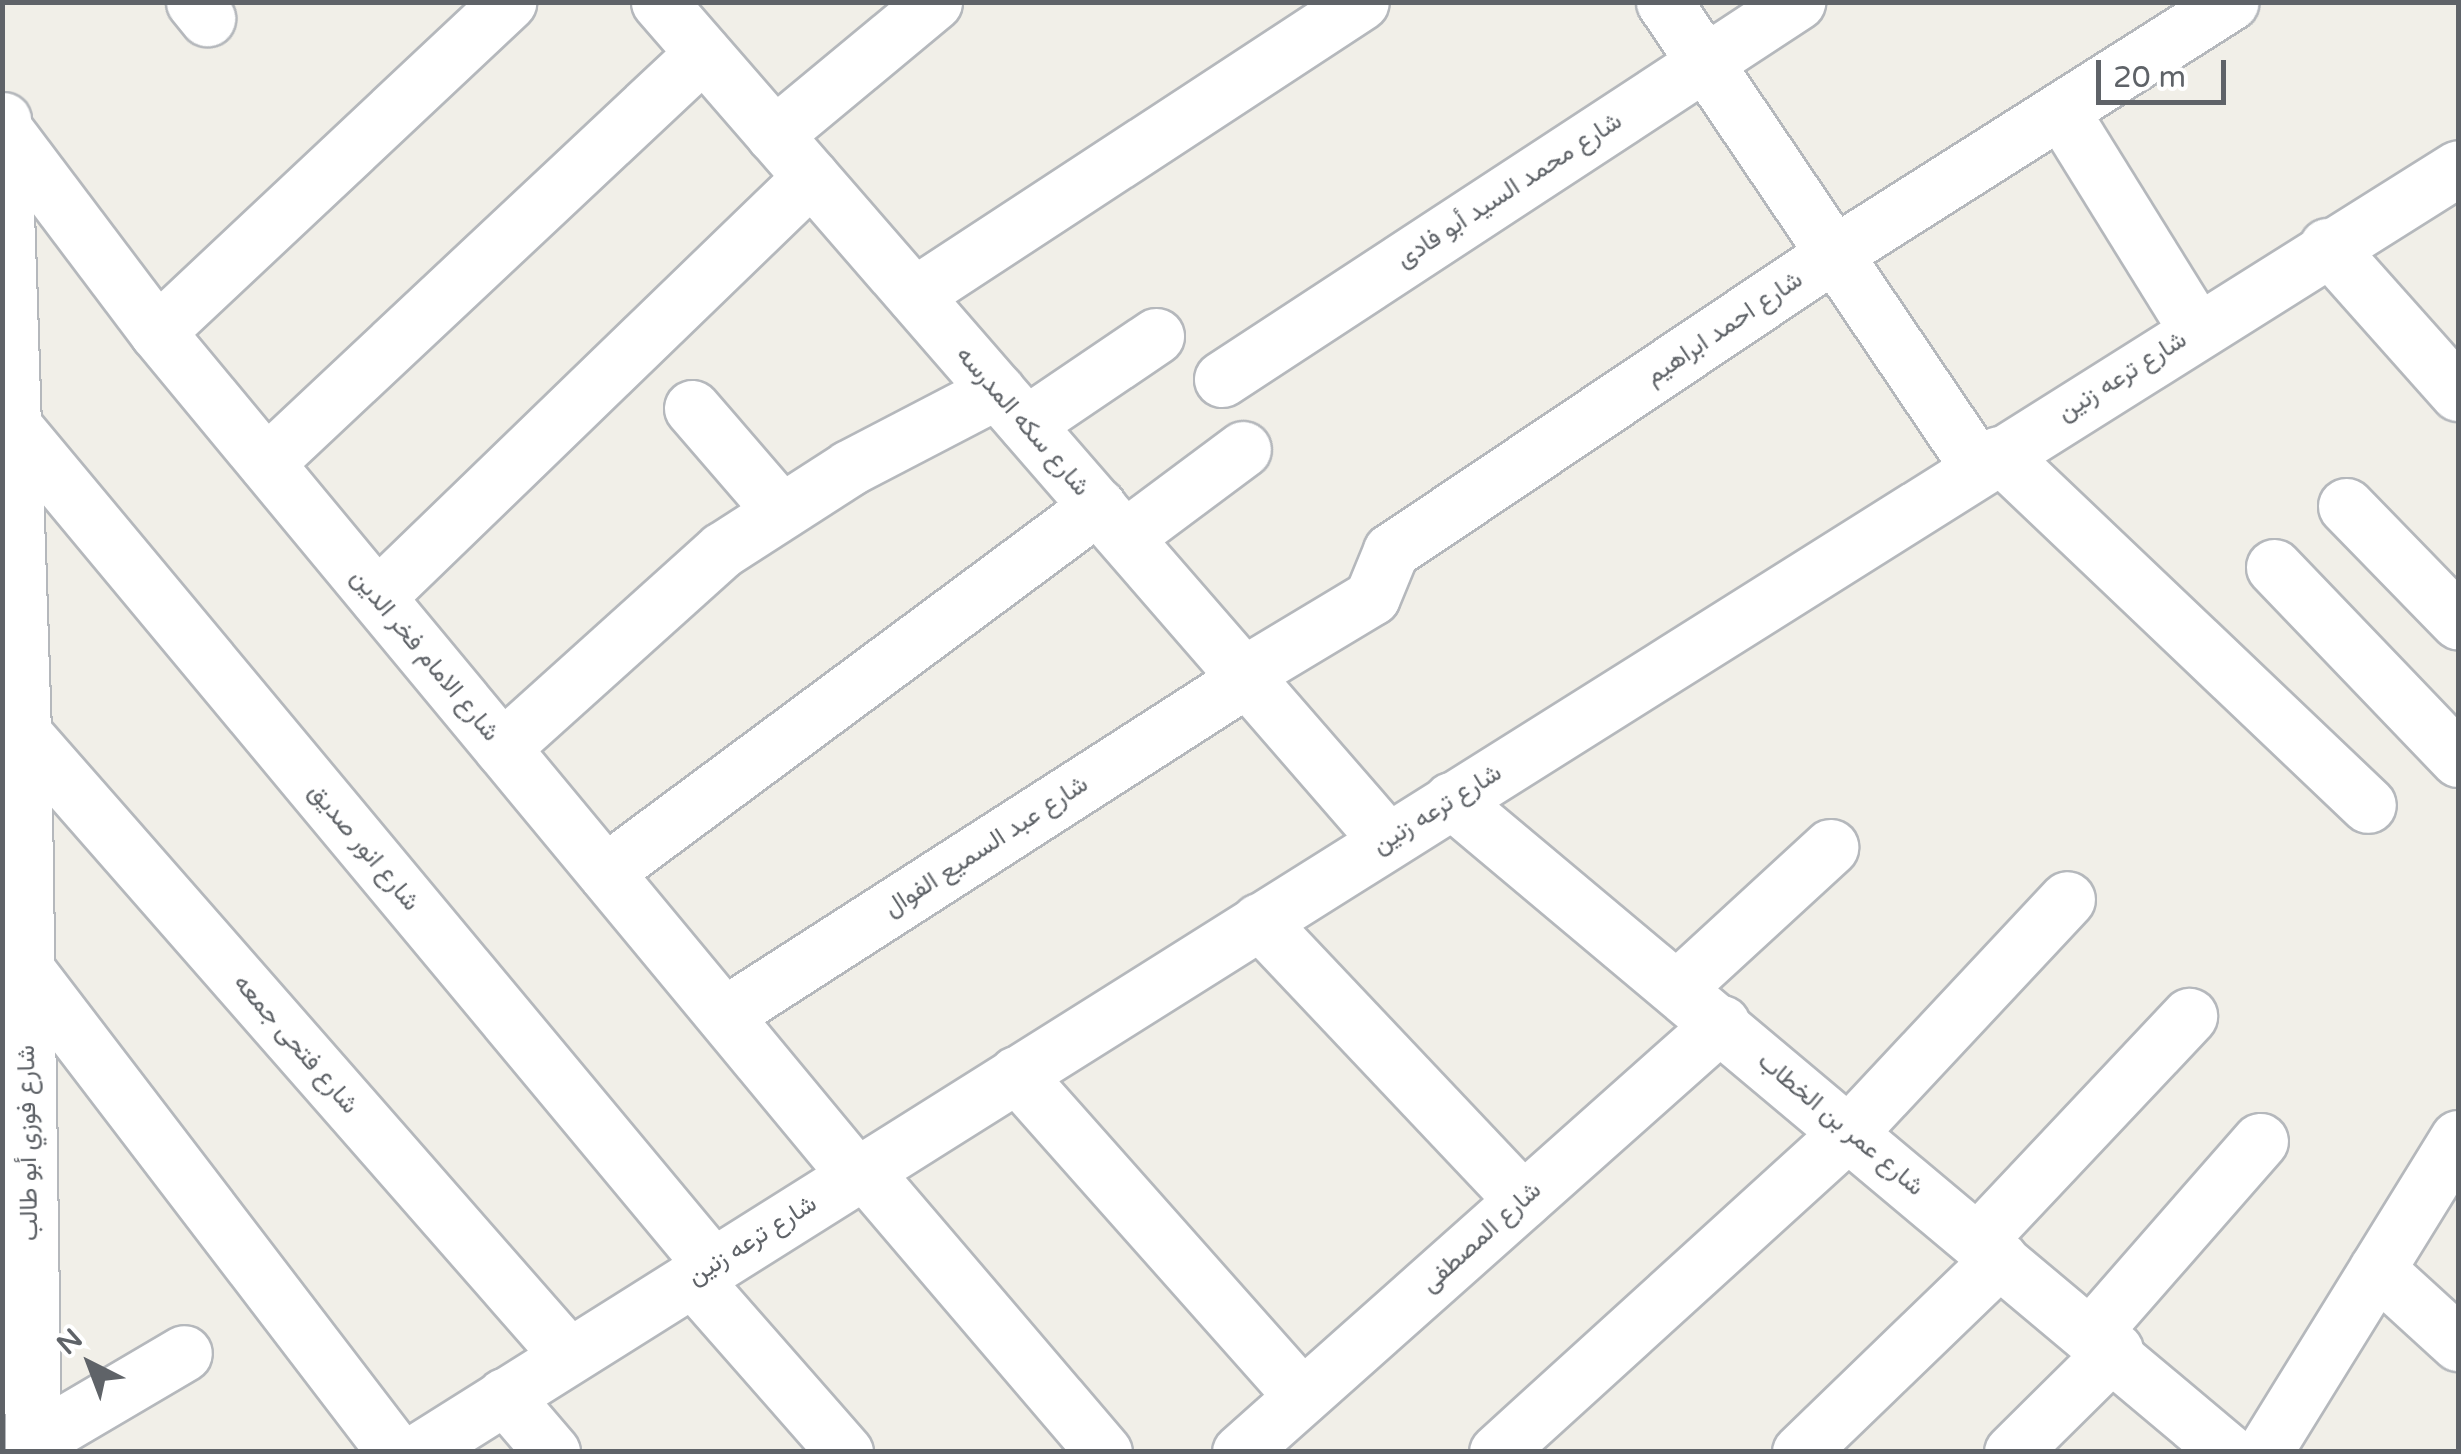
<!DOCTYPE html>
<meta charset="utf-8">
<style>
body{margin:0}
#map{position:relative;width:2461px;height:1454px;overflow:hidden;background:#f1efe8;font-family:"Varela Round",Vazirmatn,sans-serif}
div>[style]{position:absolute}
.roads{filter:drop-shadow(2px 0 #b5b8bc) drop-shadow(-2px 0 #b5b8bc) drop-shadow(0 2px #b5b8bc) drop-shadow(0 -2px #b5b8bc)}
.minor>*{height:55px;margin:-27.5px;padding:0 27.5px;transform-origin:27.5px;border-radius:27.5px;background:#fff}
span{translate:-50% -50%;white-space:nowrap;text-align:center;line-height:1.15;-webkit-text-stroke:8px #fff;paint-order:stroke}
.street-label{font-size:25px;color:#5f6368}
.frame{position:absolute;inset:0;border:5px solid #5f6368;pointer-events:none}
.north{position:absolute;left:40px;top:1314px;width:100px;height:100px;-webkit-text-stroke:8px #fff;paint-order:stroke;rotate:318deg;font-size:28px;font-weight:700;line-height:40px;text-align:center;color:#5f6368}
.north::after{content:'';display:block;margin:auto;width:35px;height:45px;background:#5f6368;clip-path:polygon(50% 0,100% 100%,50% 72%,0 100%)}
.scale{position:absolute;left:2096px;top:60px;width:130px;height:45px;box-sizing:border-box;border:5px solid #5f6368;border-top:0;padding-left:12px;font-size:30px;line-height:35px;white-space:nowrap;color:#5f6368;-webkit-text-stroke:8px #fff;paint-order:stroke}
</style>
<div id="map">
<div class="roads">
<div class="minor">
<i style="left:194px;top:2px;width:21px;rotate:51deg"></i>
<i style="left:659px;top:2px;width:1110px;rotate:49.02deg"></i>
<i style="left:1664px;top:2px;width:561px;rotate:55.97deg"></i>
<i style="left:2061px;top:111px;width:256px;rotate:58.2deg"></i>
<i style="left:3px;top:120px;width:613px;rotate:88.13deg"></i>
<i style="left:23px;top:733px;width:719px;rotate:89.2deg"></i>
<i style="left:4px;top:129px;width:254px;rotate:53deg"></i>
<i style="left:157px;top:332px;width:1095px;rotate:50.34deg"></i>
<i style="left:774px;top:135px;width:208px;rotate:-39.7deg"></i>
<i style="left:2327px;top:246px;width:197px;rotate:48.3deg"></i>
<i style="left:914px;top:295px;width:534px;rotate:-33.24deg"></i>
<i style="left:157px;top:332px;width:482px;rotate:-43.2deg"></i>
<i style="left:1222px;top:379px;width:688px;rotate:-33.25deg"></i>
<i style="left:692px;top:408px;width:135px;rotate:49.2deg"></i>
<i style="left:1026px;top:424px;width:157px;rotate:-34.1deg"></i>
<i style="left:16px;top:429px;width:1088px;rotate:50.22deg"></i>
<i style="left:1999px;top:454px;width:509px;rotate:43.57deg"></i>
<i style="left:266px;top:463px;width:599px;rotate:-43.17deg"></i>
<i style="left:2346px;top:506px;width:161px;rotate:45.8deg"></i>
<i style="left:1125px;top:537px;width:147px;rotate:-36.7deg"></i>
<i style="left:2274px;top:567px;width:266px;rotate:46.2deg"></i>
<i style="left:377px;top:597px;width:604px;rotate:-44.06deg"></i>
<i style="left:1244px;top:674px;width:149px;rotate:-31deg"></i>
<i style="left:1372px;top:597px;width:50px;rotate:-67.6deg"></i>
<i style="left:1391px;top:551px;width:531px;rotate:-33.87deg"></i>
<i style="left:1832px;top:255px;width:472px;rotate:-32.4deg"></i>
<i style="left:23px;top:733px;width:828px;rotate:48.77deg"></i>
<i style="left:502px;top:748px;width:296px;rotate:-42deg"></i>
<i style="left:722px;top:550px;width:151px;rotate:-32.8deg"></i>
<i style="left:849px;top:468px;width:167px;rotate:-27.5deg"></i>
<i style="left:1451px;top:800px;width:1014px;rotate:40deg"></i>
<i style="left:605px;top:872px;width:614px;rotate:-36.59deg"></i>
<i style="left:1259px;top:921px;width:384px;rotate:46.6deg"></i>
<i style="left:25px;top:968px;width:609px;rotate:52.6deg"></i>
<i style="left:1678px;top:987px;width:207px;rotate:-42.6deg"></i>
<i style="left:724px;top:1015px;width:623px;rotate:-32.75deg"></i>
<i style="left:1016px;top:1074px;width:431px;rotate:48.4deg"></i>
<i style="left:863px;top:1170px;width:371px;rotate:49.5deg"></i>
<i style="left:1978px;top:1240px;width:308px;rotate:-46.7deg"></i>
<i style="left:2377px;top:1269px;width:110px;rotate:42.4deg"></i>
<i style="left:692px;top:1278px;width:232px;rotate:48.7deg"></i>
<i style="left:2090px;top:1335px;width:258px;rotate:-48.8deg"></i>
<i style="left:504px;top:1396px;width:74px;rotate:49.4deg"></i>
<i style="left:33px;top:1442px;width:175px;rotate:-30.5deg"></i>
<i style="left:417px;top:1452px;width:2411px;rotate:-32.17deg"></i>
<i style="left:1240px;top:1452px;width:645px;rotate:-41.67deg"></i>
<i style="left:1497px;top:1452px;width:479px;rotate:-42.3deg"></i>
<i style="left:1851px;top:1130px;width:316px;rotate:-46.9deg"></i>
<i style="left:1800px;top:1452px;width:278px;rotate:-44deg"></i>
<i style="left:2012px;top:1452px;width:145px;rotate:-44.7deg"></i>
<i style="left:2264px;top:1452px;width:369px;rotate:-58.3deg"></i>
</div>
</div>
<div class="street-label">
<span style="left:1509px;top:190px;rotate:-33deg">شارع محمد السيد أبو فادى</span>
<span style="left:1724px;top:328px;rotate:-34deg">شارع احمد ابراهيم</span>
<span style="left:2122px;top:376px;rotate:-32deg">شارع ترعه زنين</span>
<span style="left:1023px;top:421px;rotate:49deg">شارع سكه المدرسه</span>
<span style="left:425px;top:655px;rotate:50deg">شارع الامام فخر الدين</span>
<span style="left:1437px;top:809px;rotate:-32deg">شارع ترعه زنين</span>
<span style="left:986px;top:846px;rotate:-33deg">شارع عبد السميع الفوال</span>
<span style="left:364px;top:847px;rotate:50deg">شارع انور صديق</span>
<span style="left:296px;top:1044px;rotate:49deg">شارع فتحى جمعه</span>
<span style="left:1841px;top:1124px;rotate:40deg">شارع عمر بن الخطاب</span>
<span style="left:28px;top:1143px;rotate:-91deg">شارع فوزي أبو طالب</span>
<span style="left:1481px;top:1237px;rotate:-42deg">شارع المصطفى</span>
<span style="left:752px;top:1240px;rotate:-32deg">شارع ترعه زنين</span>
</div>
<div class="frame"></div>
<div class="north">N</div>
<div class="scale">20 m</div>
</div>
